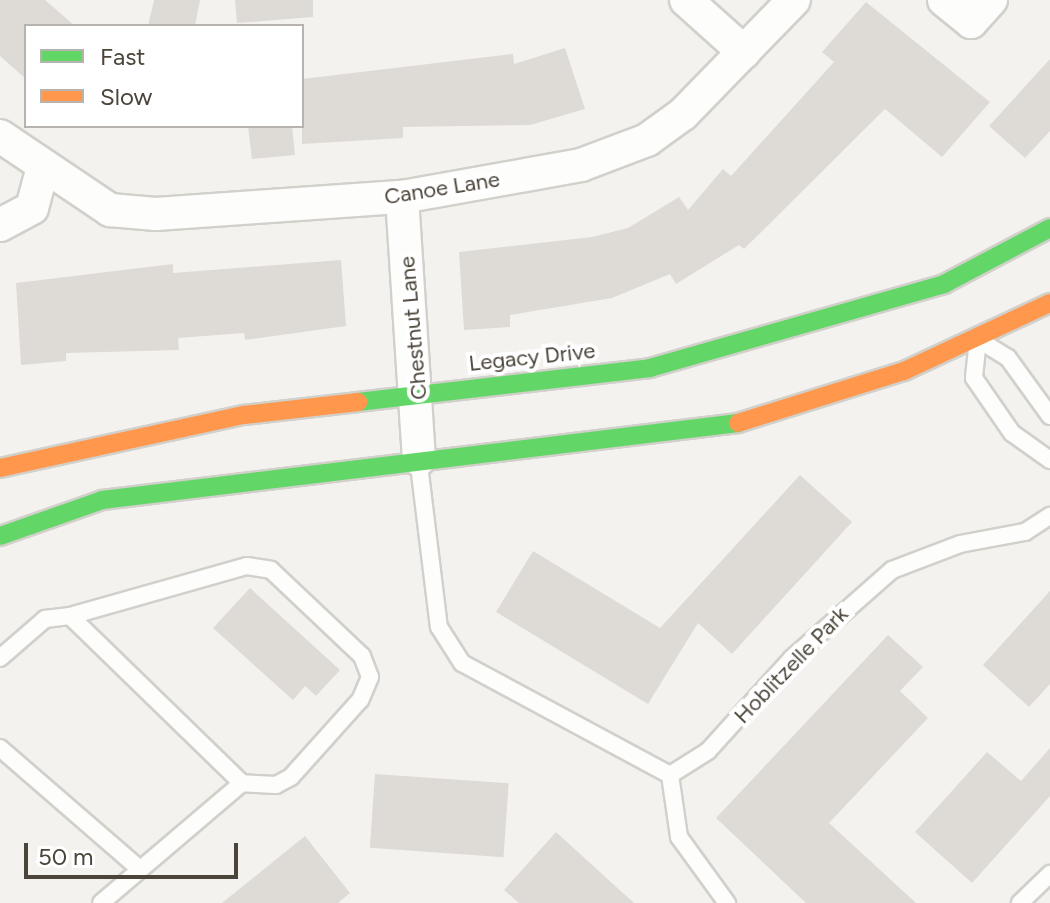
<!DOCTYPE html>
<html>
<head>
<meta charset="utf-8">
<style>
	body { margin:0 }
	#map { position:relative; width:1050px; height:903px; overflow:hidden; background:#f4f2ee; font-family:Figtree,sans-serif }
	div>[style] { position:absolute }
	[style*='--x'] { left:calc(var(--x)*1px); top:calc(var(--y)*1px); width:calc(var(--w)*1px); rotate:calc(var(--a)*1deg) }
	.building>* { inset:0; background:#dedbd6; transform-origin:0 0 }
	.roads { filter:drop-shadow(2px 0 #d2d0cb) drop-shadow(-2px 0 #d2d0cb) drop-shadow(0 2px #d2d0cb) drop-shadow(0 -2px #d2d0cb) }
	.lane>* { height:16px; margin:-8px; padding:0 8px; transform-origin:8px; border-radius:8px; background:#fdfdfc }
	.street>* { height:32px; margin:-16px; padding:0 16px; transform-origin:16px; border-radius:16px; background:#fdfdfc }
	.fast>* { height:18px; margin:-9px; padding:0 9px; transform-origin:9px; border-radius:9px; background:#63d668 }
	.slow>* { height:18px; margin:-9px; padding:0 9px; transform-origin:9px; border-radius:9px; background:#ff974d }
	span { translate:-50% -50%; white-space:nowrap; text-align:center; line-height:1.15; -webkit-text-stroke:8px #fff; paint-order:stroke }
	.street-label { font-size:22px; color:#4b4439 }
	.legend { position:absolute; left:24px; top:24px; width:280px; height:104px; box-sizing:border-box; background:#fff; border:2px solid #b7b4b0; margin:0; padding:10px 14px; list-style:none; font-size:24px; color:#4b4439 }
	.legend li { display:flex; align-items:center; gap:16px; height:40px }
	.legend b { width:40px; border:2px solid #b7b4b0 }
	.scale { position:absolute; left:24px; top:843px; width:214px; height:36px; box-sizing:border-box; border:4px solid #4b4439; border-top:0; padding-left:10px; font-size:24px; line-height:28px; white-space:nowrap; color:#4b4439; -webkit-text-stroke:6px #fff; paint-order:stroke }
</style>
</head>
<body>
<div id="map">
	<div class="building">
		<div style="clip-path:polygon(0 0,45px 0,75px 26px,26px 26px,26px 79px,0 56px)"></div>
		<div style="clip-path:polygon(154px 0,200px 0,195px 26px,148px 26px)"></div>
		<div style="clip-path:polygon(235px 0,313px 0,313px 17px,237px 23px)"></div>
		<div style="clip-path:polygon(866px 2px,990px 102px,942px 157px,885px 109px,744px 249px,739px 245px,676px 284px,670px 274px,612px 298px,510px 315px,510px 327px,464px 330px,459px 252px,592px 237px,628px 228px,679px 197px,688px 210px,723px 169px,731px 176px,834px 62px,822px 52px)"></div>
		<div style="clip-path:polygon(565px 48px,585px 109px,530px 125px,403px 127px,403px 138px,302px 144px,302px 79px,513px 54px,514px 64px)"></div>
		<div style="clip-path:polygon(1050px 59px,1050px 131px,1025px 158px,989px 126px)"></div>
		<div style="clip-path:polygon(248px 126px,292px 126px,295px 155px,252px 159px)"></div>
		<div style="clip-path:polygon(341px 260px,346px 326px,245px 340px,244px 333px,178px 338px,179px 350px,66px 353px,66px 361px,21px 365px,16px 283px,173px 264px,173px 273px)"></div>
		<div style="clip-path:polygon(800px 475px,852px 522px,732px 654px,698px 623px,648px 704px,496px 612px,533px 551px,660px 628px)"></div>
		<div style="clip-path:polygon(250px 588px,340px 670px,316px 696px,305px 686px,293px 700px,213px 628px)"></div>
		<div style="clip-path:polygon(1050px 591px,1050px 684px,1029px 707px,983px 665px)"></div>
		<div style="clip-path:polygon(888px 635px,923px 667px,900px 691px,928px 718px,829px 823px,916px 903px,806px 903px,716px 818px)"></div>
		<div style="clip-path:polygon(1050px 748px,1050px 796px,972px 883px,915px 832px,987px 752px,1021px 781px)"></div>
		<div style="left:375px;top:774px;width:134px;height:74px;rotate:4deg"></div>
		<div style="clip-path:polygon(556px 832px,634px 903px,519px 903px,504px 890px)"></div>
		<div style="clip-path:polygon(305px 836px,350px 893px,338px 903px,222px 903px)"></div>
	</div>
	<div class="roads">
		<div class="lane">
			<div style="--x:1050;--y:416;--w:72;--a:-125.9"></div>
			<div style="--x:1008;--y:358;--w:36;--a:-148"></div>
			<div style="--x:978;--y:339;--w:39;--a:96"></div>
			<div style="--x:974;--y:378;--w:67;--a:55.4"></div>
			<div style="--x:1012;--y:433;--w:47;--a:35.4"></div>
			<div style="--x:419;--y:465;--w:163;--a:83"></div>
			<div style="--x:439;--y:627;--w:43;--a:57.4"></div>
			<div style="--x:462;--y:663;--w:236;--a:28.3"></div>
			<div style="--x:670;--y:775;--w:45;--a:-32.3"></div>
			<div style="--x:708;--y:751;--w:124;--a:-47.9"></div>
			<div style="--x:791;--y:659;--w:135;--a:-41.4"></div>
			<div style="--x:892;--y:570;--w:73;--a:-20.9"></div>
			<div style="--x:960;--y:544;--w:66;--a:-10.5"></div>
			<div style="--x:1025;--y:532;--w:30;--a:-33"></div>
			<div style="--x:70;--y:616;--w:184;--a:-15.8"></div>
			<div style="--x:247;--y:566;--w:24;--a:9"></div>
			<div style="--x:271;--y:570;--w:125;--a:43.4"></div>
			<div style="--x:362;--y:656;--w:22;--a:69"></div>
			<div style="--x:370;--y:677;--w:25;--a:113"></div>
			<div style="--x:360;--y:700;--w:103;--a:131.9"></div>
			<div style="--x:291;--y:777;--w:17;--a:152"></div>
			<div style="--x:276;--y:785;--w:34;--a:-177"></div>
			<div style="--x:0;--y:658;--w:60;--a:-40.9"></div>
			<div style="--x:45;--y:619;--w:25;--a:-7"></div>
			<div style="--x:70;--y:616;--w:240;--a:44.2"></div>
			<div style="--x:242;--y:783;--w:185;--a:139.6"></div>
			<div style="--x:0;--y:748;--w:180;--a:40.9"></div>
			<div style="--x:670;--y:775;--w:63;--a:81.7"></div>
			<div style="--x:679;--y:837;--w:82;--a:54"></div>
			<div style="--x:1020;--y:903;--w:42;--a:-44"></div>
		</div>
		<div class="street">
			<div style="--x:686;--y:0;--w:78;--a:41.9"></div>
			<div style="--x:944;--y:0;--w:35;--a:39"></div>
			<div style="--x:971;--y:22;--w:30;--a:-48"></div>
			<div style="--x:0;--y:136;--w:133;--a:33.9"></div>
			<div style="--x:110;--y:210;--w:46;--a:5"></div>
			<div style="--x:156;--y:214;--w:247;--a:-4"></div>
			<div style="--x:402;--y:197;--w:182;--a:-10.1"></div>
			<div style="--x:581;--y:165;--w:71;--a:-20.7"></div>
			<div style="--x:647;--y:140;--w:44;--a:-35.8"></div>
			<div style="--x:683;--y:114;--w:159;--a:-45.8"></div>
			<div style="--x:402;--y:197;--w:263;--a:86.3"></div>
			<div style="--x:0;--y:225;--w:36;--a:-28"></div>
			<div style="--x:32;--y:208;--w:42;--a:-75"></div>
		</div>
		<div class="fast">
			<div style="--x:358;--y:402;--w:294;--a:-6.6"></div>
			<div style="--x:650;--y:368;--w:306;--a:-15.9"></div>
			<div style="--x:944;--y:284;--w:120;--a:-27.8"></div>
			<div style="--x:0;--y:536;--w:108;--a:-19.4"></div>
			<div style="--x:102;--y:500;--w:641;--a:-6.9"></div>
		</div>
		<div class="slow">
			<div style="--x:738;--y:423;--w:174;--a:-17.4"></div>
			<div style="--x:904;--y:371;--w:161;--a:-25"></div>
			<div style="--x:0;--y:468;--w:250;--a:-12.3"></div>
			<div style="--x:244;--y:415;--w:115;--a:-6.5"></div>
		</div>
	</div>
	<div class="street-label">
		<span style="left:442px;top:188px;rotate:-9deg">Canoe Lane</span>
		<span style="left:413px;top:328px;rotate:-95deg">Chestnut Lane</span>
		<span style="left:532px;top:357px;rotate:-6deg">Legacy Drive</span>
		<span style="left:791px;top:665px;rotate:-46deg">Hoblitzelle Park</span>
	</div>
	<ul class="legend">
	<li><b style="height:10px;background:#63d668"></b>Fast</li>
	<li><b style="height:10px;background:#ff974d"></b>Slow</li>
	</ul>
	<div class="scale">50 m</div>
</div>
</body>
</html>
